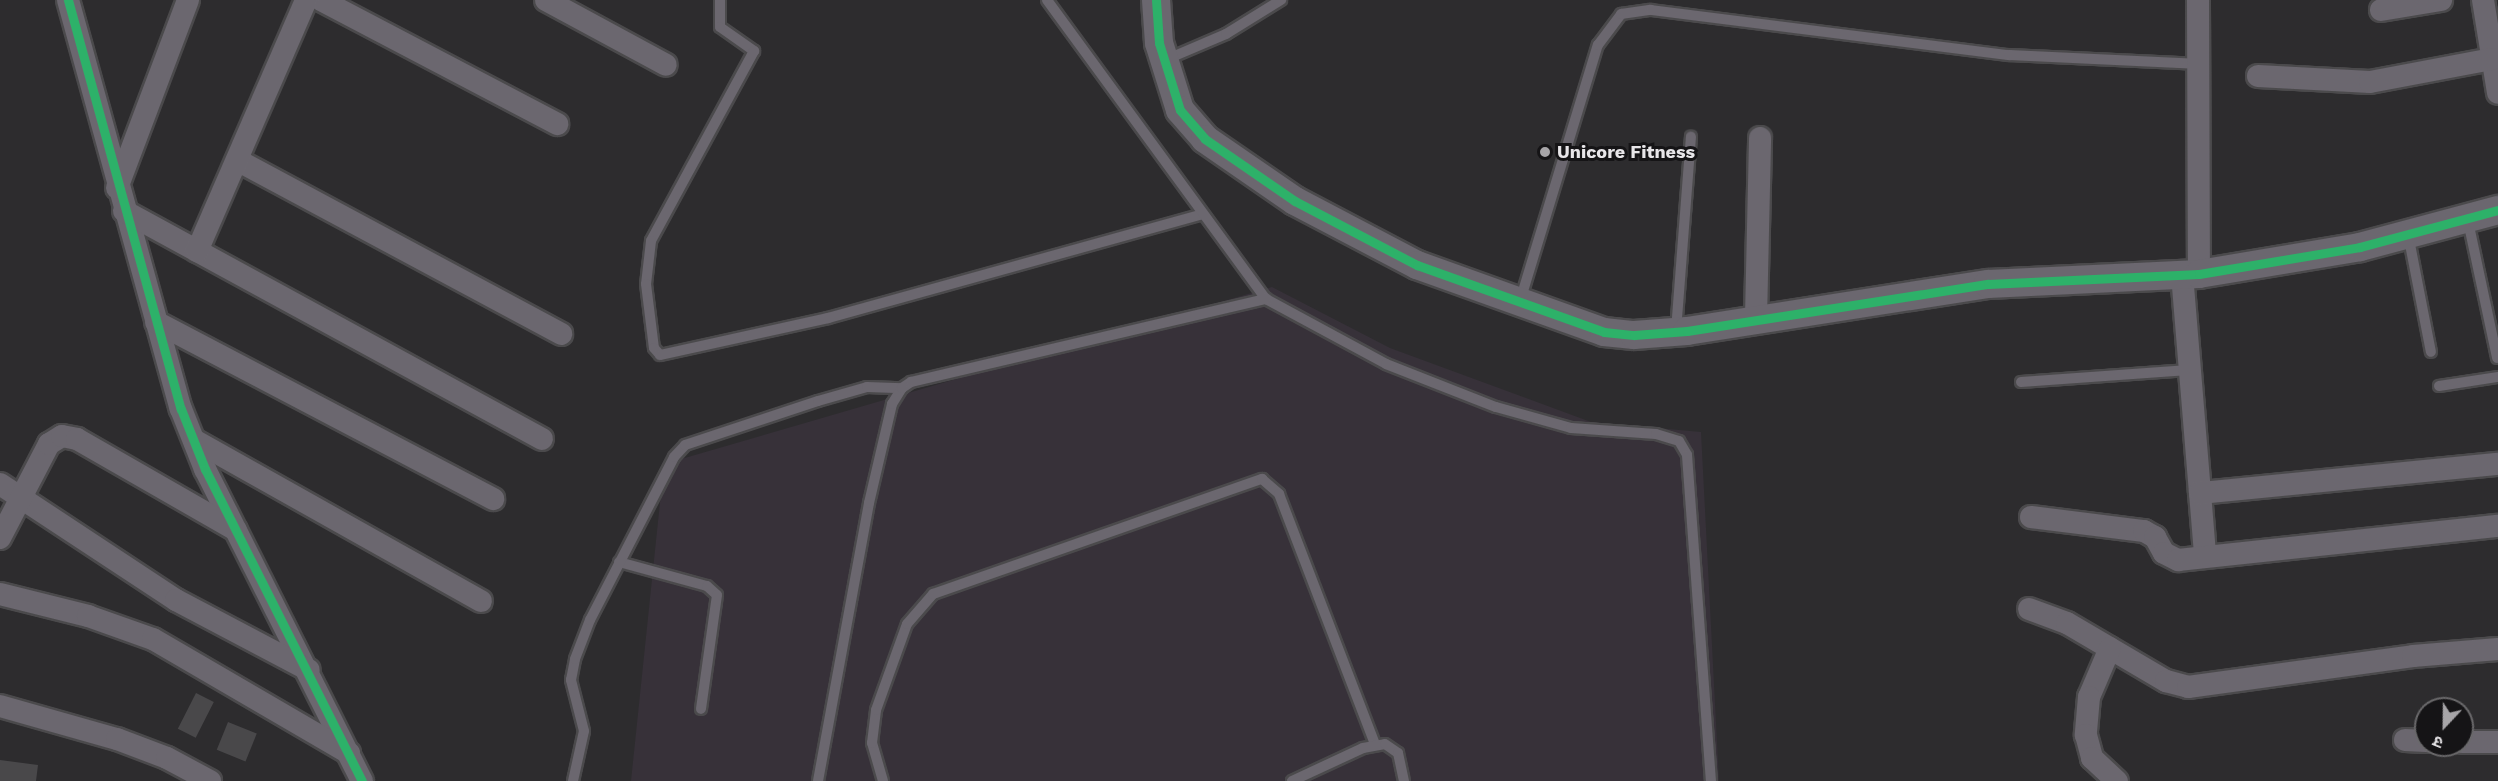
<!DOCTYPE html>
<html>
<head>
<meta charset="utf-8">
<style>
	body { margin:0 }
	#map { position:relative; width:2498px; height:781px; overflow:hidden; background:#2d2c2e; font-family:"Work Sans","Noto Sans Devanagari",sans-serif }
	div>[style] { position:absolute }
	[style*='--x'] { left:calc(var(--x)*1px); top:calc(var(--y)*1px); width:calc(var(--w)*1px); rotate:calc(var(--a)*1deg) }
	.built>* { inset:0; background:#373139 }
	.building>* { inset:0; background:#49484a; transform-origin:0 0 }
	.roads { filter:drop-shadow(2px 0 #4b4a4c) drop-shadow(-2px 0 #4b4a4c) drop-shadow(0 2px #4b4a4c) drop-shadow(0 -2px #4b4a4c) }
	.service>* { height:10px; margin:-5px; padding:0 5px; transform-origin:5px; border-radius:5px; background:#6b676f }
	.minor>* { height:22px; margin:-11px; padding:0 11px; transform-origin:11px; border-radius:11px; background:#6b676f }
	.tertiary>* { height:28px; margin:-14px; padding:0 14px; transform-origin:14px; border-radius:14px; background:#6b676f }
	.cycleway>* { height:9px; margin:-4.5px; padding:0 4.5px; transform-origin:4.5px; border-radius:4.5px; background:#2db169 }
	.dots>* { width:16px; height:16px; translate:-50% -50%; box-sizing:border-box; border:3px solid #151416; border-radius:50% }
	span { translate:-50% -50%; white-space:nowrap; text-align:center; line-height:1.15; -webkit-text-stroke:6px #151416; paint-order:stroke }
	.poi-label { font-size:18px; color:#e8e6e9; font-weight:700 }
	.left { translate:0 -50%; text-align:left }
	.north { position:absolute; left:2414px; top:697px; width:60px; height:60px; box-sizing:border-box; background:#151416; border:2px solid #69686a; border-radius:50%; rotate:202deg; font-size:16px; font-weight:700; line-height:24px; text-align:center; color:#e8e6e9 }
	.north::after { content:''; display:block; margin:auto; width:21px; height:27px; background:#a7a5a8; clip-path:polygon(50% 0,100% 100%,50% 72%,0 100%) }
</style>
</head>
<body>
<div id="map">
	<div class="built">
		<div style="clip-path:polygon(1272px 287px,1390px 348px,1591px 422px,1701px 432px,1719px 781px,631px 781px,664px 464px)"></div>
	</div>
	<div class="building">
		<div style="left:196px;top:693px;width:20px;height:40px;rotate:27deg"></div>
		<div style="left:228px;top:722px;width:31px;height:30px;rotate:22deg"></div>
		<div style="clip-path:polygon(0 760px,38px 765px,36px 781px,0 781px)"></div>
	</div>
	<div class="roads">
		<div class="service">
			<div style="--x:720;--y:0;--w:27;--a:90"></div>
			<div style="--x:720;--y:27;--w:42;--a:35.2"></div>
			<div style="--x:754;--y:51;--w:216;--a:118.5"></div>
			<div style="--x:651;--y:241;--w:43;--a:96.6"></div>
			<div style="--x:646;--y:284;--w:64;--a:82.9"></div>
			<div style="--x:654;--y:348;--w:9;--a:49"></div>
			<div style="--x:660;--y:355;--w:172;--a:-12.4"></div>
			<div style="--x:828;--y:318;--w:389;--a:-15.5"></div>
			<div style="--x:1047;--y:0;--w:371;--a:53.8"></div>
			<div style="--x:1266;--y:299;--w:136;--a:28.4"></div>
			<div style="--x:1386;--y:364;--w:118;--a:21.4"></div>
			<div style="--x:1496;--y:407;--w:78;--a:15.6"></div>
			<div style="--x:1571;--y:428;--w:85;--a:4"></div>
			<div style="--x:1656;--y:434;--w:24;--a:17"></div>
			<div style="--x:1679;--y:441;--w:16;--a:60"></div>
			<div style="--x:1687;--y:455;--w:327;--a:85.8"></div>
			<div style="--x:1165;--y:60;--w:66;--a:-23.1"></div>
			<div style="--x:1226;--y:34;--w:65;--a:-31.7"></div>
			<div style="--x:2468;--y:221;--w:140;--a:78"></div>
			<div style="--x:2408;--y:234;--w:120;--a:79"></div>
			<div style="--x:1520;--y:301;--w:268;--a:-73.1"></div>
			<div style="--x:1598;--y:45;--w:39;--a:-53"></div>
			<div style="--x:1621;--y:14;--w:30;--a:-8"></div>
			<div style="--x:1651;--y:10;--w:361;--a:7.2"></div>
			<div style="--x:2009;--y:55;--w:192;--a:2.7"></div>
			<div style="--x:1676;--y:331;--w:195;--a:-85.6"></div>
			<div style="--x:2021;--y:382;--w:168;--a:-4.1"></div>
			<div style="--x:2439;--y:386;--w:60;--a:-8.7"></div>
			<div style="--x:619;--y:562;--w:91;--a:15.3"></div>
			<div style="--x:707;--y:586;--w:13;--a:42"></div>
			<div style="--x:717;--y:595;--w:115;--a:98"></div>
			<div style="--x:573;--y:781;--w:51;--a:-77.6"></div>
			<div style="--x:584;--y:731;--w:53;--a:-104.3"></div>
			<div style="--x:571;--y:680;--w:21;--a:-79"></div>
			<div style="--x:575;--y:659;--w:42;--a:-69"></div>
			<div style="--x:590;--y:620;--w:183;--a:-62.7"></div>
			<div style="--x:674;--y:457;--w:16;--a:-47"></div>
			<div style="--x:685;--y:445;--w:140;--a:-18.3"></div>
			<div style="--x:818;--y:401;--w:51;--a:-15.9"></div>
			<div style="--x:867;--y:387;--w:35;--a:2"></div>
			<div style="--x:818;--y:781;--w:283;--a:-79.6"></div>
			<div style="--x:869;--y:503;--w:102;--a:-76.9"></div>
			<div style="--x:892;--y:404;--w:19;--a:-58"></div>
			<div style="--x:902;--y:388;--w:11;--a:-34"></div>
			<div style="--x:911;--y:382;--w:365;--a:-13.2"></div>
			<div style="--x:883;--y:781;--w:40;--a:-106"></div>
			<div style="--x:872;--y:743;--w:33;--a:-83"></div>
			<div style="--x:876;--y:710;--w:91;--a:-70.2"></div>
			<div style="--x:907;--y:624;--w:40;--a:-49"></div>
			<div style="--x:933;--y:594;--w:349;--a:-19.3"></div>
			<div style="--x:1262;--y:479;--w:23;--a:41"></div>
			<div style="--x:1279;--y:494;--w:268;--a:69"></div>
			<div style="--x:1292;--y:781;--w:78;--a:-24.9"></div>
			<div style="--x:1363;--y:748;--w:22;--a:-10"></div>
			<div style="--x:1385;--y:744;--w:16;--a:35"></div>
			<div style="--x:1398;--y:753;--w:29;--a:78"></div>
		</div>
		<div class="minor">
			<div style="--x:68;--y:0;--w:424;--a:74.6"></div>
			<div style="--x:181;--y:409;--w:65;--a:68.2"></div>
			<div style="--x:205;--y:469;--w:349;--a:63.3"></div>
			<div style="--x:321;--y:0;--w:267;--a:27.7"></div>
			<div style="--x:546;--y:0;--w:136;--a:28.4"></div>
			<div style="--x:2198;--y:0;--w:274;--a:89.8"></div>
			<div style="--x:2483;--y:0;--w:94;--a:80.8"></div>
			<div style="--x:2381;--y:10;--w:61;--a:-9.5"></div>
			<div style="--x:2258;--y:76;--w:112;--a:3.1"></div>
			<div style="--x:2370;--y:82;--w:124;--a:-10.7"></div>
			<div style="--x:237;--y:160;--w:368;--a:28.2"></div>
			<div style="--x:117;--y:188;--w:201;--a:-69.3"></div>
			<div style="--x:124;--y:211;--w:476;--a:28.6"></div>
			<div style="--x:197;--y:251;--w:274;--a:-66.5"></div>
			<div style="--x:2182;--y:274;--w:283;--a:85.3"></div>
			<div style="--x:1756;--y:318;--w:180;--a:-88.7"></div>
			<div style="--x:156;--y:322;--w:381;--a:27.7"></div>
			<div style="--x:194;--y:440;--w:329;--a:29.3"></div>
			<div style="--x:0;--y:484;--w:211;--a:33.4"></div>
			<div style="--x:176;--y:600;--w:150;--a:27.8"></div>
			<div style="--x:2200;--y:493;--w:299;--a:-5.6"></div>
			<div style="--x:2031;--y:517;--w:114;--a:7.1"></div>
			<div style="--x:2144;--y:531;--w:13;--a:29"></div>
			<div style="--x:2155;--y:537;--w:18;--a:61"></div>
			<div style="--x:2164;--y:553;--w:16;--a:27"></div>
			<div style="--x:2178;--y:560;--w:322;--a:-6.1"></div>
			<div style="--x:0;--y:538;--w:106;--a:-62.5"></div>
			<div style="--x:49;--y:444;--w:15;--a:-32"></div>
			<div style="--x:62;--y:436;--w:15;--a:11"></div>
			<div style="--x:77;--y:439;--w:183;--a:29.8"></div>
			<div style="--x:0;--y:594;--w:91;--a:14"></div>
			<div style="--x:88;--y:616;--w:69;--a:19.5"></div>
			<div style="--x:153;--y:639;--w:227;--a:30.2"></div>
			<div style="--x:2029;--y:609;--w:40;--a:20.2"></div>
			<div style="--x:2067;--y:623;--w:115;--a:30.4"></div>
			<div style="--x:2166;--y:681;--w:23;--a:15"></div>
			<div style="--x:2188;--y:687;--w:227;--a:-7.8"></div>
			<div style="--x:2413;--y:656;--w:85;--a:-4.7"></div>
			<div style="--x:2110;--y:648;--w:53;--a:113.2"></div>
			<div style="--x:2089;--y:697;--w:38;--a:95"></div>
			<div style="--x:2086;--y:735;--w:24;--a:75"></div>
			<div style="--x:2092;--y:758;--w:34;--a:43"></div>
			<div style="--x:0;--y:706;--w:122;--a:15.8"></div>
			<div style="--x:117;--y:739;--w:53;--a:20.8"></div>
			<div style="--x:167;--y:758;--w:49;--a:28.1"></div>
			<div style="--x:2405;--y:740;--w:21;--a:3"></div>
			<div style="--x:2462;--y:742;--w:36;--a:0"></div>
		</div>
		<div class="tertiary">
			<div style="--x:1156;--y:0;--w:43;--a:86"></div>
			<div style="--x:1159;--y:43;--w:70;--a:72.6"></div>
			<div style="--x:1180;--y:110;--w:38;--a:49"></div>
			<div style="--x:1205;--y:139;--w:109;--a:34.6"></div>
			<div style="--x:1295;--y:201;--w:138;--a:27.7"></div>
			<div style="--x:1417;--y:265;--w:199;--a:19.7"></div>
			<div style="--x:1604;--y:332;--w:30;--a:6"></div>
			<div style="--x:1634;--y:335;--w:53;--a:-4.3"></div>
			<div style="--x:1687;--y:331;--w:305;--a:-8.9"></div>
			<div style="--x:1988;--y:284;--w:211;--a:-2.7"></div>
			<div style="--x:2199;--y:274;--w:163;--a:-9.5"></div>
			<div style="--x:2360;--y:247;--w:143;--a:-15"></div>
		</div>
	</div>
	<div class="cycleway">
		<div style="--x:68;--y:0;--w:424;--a:74.6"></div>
		<div style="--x:181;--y:409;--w:65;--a:68.2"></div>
		<div style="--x:205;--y:469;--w:349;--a:63.3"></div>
		<div style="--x:1156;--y:0;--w:43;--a:86"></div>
		<div style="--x:1159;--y:43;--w:70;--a:72.6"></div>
		<div style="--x:1180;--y:110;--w:38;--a:49"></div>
		<div style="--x:1205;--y:139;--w:109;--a:34.6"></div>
		<div style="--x:1295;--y:201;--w:138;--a:27.7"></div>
		<div style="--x:1417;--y:265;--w:199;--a:19.7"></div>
		<div style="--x:1604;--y:332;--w:30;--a:6"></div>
		<div style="--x:1634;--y:335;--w:53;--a:-4.3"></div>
		<div style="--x:1687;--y:331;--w:305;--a:-8.9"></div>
		<div style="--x:1988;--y:284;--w:211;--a:-2.7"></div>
		<div style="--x:2199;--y:274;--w:163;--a:-9.5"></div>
		<div style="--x:2360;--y:247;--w:143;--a:-15"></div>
	</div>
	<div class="dots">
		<div style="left:1545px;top:152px;background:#a7a5a8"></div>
	</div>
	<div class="poi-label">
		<span class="left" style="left:1557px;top:152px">Unicore Fitness</span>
	</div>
	<div class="north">उ</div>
</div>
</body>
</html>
